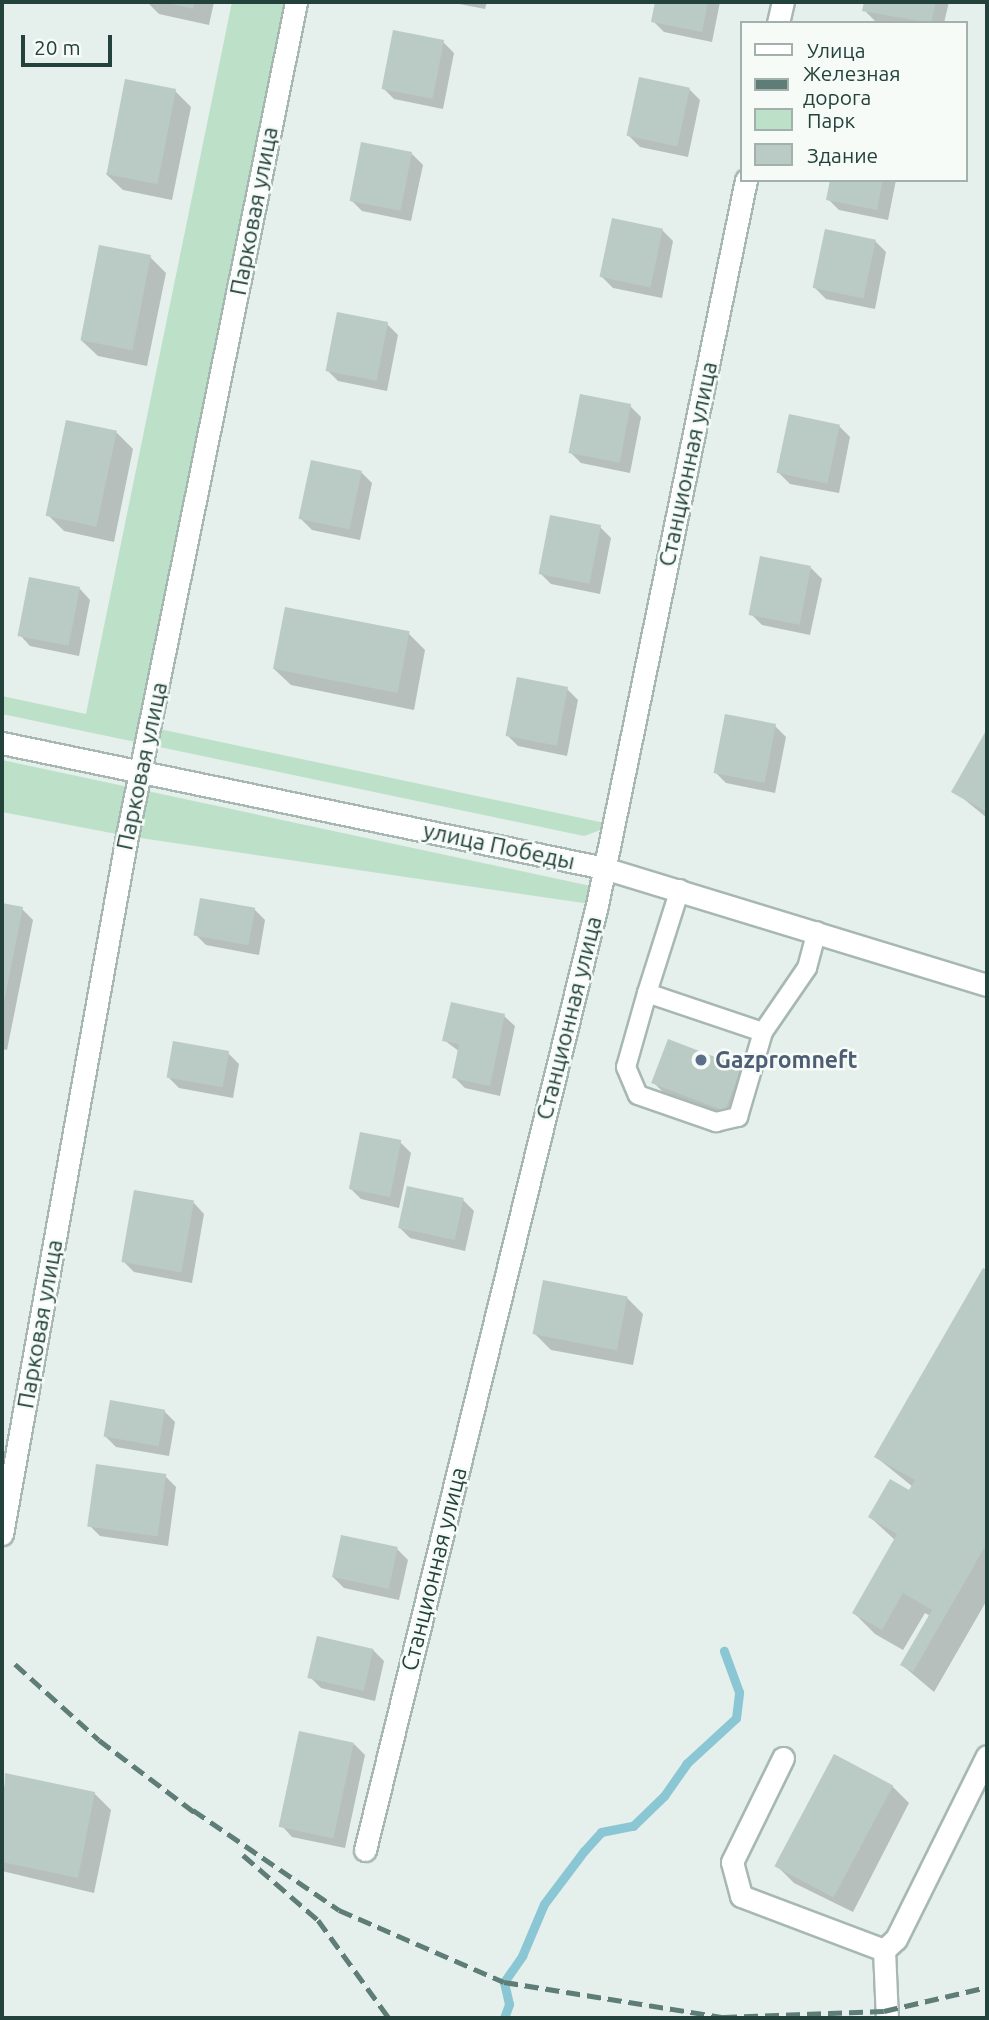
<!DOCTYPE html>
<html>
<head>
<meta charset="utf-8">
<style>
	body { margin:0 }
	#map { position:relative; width:989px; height:2020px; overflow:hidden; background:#e5efeb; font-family:Ubuntu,sans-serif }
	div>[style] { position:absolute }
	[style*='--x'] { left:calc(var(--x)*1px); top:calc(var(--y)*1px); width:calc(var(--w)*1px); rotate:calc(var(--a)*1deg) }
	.green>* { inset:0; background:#bde0c8 }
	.shadow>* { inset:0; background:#0003 }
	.stream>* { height:9px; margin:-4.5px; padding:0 4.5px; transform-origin:4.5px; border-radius:4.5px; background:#8bc6d5 }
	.building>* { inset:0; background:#bacac4; transform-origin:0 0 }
	.roads { filter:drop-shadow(2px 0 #a7b8b3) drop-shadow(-2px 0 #a7b8b3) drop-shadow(0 2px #a7b8b3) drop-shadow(0 -2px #a7b8b3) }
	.service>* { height:18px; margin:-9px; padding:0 9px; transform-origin:9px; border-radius:9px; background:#fff }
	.minor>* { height:21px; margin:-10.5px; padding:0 10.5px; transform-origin:10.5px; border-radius:10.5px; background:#fff }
	.secondary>* { height:21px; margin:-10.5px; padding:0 10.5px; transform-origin:10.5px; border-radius:10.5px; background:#fff }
	.rail>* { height:5px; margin-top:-2.5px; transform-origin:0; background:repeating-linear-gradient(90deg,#5e7d76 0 14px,transparent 0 21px) }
	.dots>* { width:19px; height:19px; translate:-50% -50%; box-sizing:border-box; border:4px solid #f6fbf8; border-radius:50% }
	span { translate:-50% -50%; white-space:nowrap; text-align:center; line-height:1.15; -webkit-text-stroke:5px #f6fbf8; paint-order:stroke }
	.street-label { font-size:23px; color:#23423b }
	.service-label { font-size:23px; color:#4e5e75; font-weight:700 }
	.left { translate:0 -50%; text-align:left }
	.frame { position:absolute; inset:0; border:4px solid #23423b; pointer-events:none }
	.legend { position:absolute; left:740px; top:21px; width:228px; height:161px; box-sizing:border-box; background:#f6fbf8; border:2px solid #a2b1ac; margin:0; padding:9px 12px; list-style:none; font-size:21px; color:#23423b }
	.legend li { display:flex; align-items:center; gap:14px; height:35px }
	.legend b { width:35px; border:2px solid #a2b1ac }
	.scale { position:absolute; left:21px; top:35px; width:91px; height:32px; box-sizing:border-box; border:4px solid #23423b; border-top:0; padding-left:9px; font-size:21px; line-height:24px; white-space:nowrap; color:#23423b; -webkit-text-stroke:5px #f6fbf8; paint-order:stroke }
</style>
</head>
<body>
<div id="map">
	<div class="green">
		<div style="clip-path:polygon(232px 2px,296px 2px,150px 727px,614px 825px,584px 836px,2px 714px,2px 696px,86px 714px)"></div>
		<div style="clip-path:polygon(2px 760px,600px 888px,597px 905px,127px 836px,2px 812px)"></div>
	</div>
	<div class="shadow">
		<div style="clip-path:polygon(147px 2px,214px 2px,209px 25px,159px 14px)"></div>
		<div style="clip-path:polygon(449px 2px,487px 2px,485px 9px)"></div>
		<div style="clip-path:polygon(657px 2px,720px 2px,712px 42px,664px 32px,653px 21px)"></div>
		<div style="clip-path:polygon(866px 2px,949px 2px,944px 23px,875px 21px,864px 10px)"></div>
		<div style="clip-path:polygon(443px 42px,454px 53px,443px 109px,394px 99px,383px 88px)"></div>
		<div style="clip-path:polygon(689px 89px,700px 100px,688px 157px,640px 147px,629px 136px)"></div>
		<div style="clip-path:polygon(175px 91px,191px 107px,172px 200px,123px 190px,106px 174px)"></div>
		<div style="clip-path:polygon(412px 154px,423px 165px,411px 221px,362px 211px,351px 200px)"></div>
		<div style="clip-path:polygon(832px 180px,896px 180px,888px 220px,839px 210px,828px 199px)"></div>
		<div style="clip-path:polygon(662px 230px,673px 241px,662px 298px,613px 288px,602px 277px)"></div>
		<div style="clip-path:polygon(875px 241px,886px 252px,875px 309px,826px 299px,815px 288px)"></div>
		<div style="clip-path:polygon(150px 257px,166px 273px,147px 366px,98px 356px,81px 340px)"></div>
		<div style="clip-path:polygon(387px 324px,398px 335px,387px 391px,338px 381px,327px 370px)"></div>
		<div style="clip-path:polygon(630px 406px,641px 417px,630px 473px,581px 463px,570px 452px)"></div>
		<div style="clip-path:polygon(839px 426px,850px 437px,839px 493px,790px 484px,779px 473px)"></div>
		<div style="clip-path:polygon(116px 432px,133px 449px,114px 542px,64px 531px,48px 515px)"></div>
		<div style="clip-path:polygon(361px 472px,372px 483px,360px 540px,312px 530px,301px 519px)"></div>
		<div style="clip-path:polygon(600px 527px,611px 538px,600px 594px,551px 584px,540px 573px)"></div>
		<div style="clip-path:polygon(811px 568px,822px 579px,810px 635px,762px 625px,751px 614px)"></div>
		<div style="clip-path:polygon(80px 589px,90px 600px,79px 656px,30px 646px,20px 635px)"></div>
		<div style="clip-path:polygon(409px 634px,425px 650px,414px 710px,291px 685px,274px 669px)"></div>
		<div style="clip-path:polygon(567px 689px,578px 700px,567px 756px,518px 746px,507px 735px)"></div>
		<div style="clip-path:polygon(775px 726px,786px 737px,775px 793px,726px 783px,715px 772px)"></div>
		<div style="clip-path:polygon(987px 732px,987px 818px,954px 791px)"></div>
		<div style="clip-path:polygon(2px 905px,22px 909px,33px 920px,7px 1050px,2px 1049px)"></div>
		<div style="clip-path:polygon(254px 909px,265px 920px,259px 955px,206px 945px,195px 934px)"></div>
		<div style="clip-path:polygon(504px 1016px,515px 1026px,500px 1096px,465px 1088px,454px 1077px,460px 1052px,444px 1040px)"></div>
		<div style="clip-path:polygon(228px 1053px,239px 1064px,233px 1098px,179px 1088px,168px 1077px)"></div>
		<div style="clip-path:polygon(741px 1068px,751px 1079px,736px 1121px,665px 1094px,654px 1083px)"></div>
		<div style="clip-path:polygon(400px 1142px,411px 1153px,399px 1208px,361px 1199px,350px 1188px)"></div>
		<div style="clip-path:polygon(463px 1200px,474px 1211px,465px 1251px,410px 1238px,399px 1227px)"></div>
		<div style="clip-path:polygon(194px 1203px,204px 1214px,192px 1283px,134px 1272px,123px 1261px)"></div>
		<div style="clip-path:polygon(984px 1270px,987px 1600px,934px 1692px,902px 1665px,930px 1616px,925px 1613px,903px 1650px,875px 1634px,854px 1613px,896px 1541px,870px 1517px,913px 1487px,876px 1457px)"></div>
		<div style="clip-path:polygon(626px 1297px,643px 1314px,633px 1365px,551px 1350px,535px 1334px)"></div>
		<div style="clip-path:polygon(164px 1411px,175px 1422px,169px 1456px,116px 1447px,105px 1436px)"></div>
		<div style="clip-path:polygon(165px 1476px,176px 1487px,168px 1546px,100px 1536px,89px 1525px)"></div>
		<div style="clip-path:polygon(397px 1549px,408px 1560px,399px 1600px,344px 1588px,333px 1577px)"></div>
		<div style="clip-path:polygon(373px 1650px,384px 1661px,375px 1701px,321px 1688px,310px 1677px)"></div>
		<div style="clip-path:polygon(354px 1744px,365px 1755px,345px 1848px,292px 1837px,282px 1826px)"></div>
		<div style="clip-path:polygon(834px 1757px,892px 1786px,909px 1803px,853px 1912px,794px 1883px,778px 1867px)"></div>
		<div style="clip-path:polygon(7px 1775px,94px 1793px,111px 1810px,94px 1893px,2px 1871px,2px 1798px)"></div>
	</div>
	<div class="stream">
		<div style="--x:504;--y:2018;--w:15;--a:-70"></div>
		<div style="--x:509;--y:2004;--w:23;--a:-103"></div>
		<div style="--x:504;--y:1982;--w:32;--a:-55"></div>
		<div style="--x:522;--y:1956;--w:56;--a:-67.1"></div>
		<div style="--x:544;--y:1904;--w:66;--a:-53"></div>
		<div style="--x:584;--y:1851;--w:25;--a:-48"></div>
		<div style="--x:601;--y:1832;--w:33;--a:-11"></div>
		<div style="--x:633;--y:1826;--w:43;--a:-44.1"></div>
		<div style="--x:664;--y:1796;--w:39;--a:-55"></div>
		<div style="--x:686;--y:1764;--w:68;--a:-42.6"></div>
		<div style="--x:736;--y:1718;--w:26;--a:-83"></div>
		<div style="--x:739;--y:1692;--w:44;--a:-110.1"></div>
	</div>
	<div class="building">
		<div style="clip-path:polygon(163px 2px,195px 2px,193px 9px)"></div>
		<div style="clip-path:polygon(655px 2px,708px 2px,702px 32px,651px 22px)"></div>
		<div style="clip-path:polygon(864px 2px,936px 2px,931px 23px,862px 11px)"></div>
		<div style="left:393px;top:30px;width:52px;height:60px;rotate:11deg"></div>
		<div style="left:639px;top:77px;width:52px;height:60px;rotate:12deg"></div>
		<div style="left:125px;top:79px;width:52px;height:97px;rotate:11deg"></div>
		<div style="left:361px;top:142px;width:52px;height:60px;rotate:11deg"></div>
		<div style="clip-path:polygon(830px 180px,883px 180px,877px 210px,826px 200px)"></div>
		<div style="left:612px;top:218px;width:52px;height:60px;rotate:12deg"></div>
		<div style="left:825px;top:229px;width:52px;height:60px;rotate:12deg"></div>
		<div style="left:99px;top:245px;width:53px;height:97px;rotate:11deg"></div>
		<div style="left:337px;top:312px;width:52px;height:60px;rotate:11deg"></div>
		<div style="left:580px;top:394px;width:52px;height:60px;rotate:11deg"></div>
		<div style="left:789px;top:414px;width:52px;height:60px;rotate:12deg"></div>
		<div style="left:66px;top:420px;width:52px;height:98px;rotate:12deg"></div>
		<div style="left:311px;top:460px;width:52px;height:60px;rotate:12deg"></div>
		<div style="left:550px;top:515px;width:52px;height:60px;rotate:11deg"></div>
		<div style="left:760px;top:556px;width:52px;height:60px;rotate:11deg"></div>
		<div style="left:29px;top:577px;width:52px;height:60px;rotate:11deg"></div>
		<div style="left:285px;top:607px;width:127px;height:63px;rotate:11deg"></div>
		<div style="left:517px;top:677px;width:52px;height:60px;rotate:11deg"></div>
		<div style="left:725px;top:714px;width:52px;height:60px;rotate:11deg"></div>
		<div style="clip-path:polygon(987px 729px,987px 812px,951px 792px)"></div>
		<div style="left:200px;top:898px;width:56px;height:38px;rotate:10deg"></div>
		<div style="clip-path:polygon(2px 903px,23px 907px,3px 1007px,2px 1007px)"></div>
		<div style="clip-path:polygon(451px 1002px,505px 1014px,490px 1086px,452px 1078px,459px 1044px,442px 1041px)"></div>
		<div style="left:668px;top:1039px;width:79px;height:47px;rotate:21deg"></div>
		<div style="left:173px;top:1041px;width:57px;height:37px;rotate:10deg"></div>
		<div style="left:360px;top:1132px;width:42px;height:58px;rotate:11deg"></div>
		<div style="left:407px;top:1186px;width:58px;height:43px;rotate:12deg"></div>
		<div style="left:134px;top:1190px;width:61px;height:73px;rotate:10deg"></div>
		<div style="clip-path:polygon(983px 1268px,987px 1270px,987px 1543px,913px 1672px,900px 1665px,932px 1610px,903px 1593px,882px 1630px,852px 1613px,897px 1534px,868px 1517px,890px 1479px,909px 1490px,915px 1480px,874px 1457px)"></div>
		<div style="left:543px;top:1280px;width:86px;height:55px;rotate:11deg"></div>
		<div style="left:110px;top:1400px;width:56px;height:37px;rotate:10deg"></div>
		<div style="left:96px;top:1464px;width:71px;height:63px;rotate:8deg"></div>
		<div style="left:341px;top:1535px;width:58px;height:43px;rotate:12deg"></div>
		<div style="left:317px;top:1636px;width:58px;height:43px;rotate:13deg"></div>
		<div style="left:299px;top:1731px;width:56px;height:98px;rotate:12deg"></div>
		<div style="left:834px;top:1754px;width:67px;height:127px;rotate:28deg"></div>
		<div style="clip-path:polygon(5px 1773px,95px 1792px,78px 1878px,2px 1862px)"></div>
	</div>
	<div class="roads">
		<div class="service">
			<div style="--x:680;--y:889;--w:109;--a:107.6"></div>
			<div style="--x:647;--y:993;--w:122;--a:18.6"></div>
			<div style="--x:763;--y:1032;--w:78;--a:-55.5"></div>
			<div style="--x:807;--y:968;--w:38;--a:-75"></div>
			<div style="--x:647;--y:993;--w:77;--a:105.8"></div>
			<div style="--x:626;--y:1067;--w:30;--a:67"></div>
			<div style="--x:638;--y:1095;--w:83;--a:19.1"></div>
			<div style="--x:716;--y:1122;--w:23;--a:-13"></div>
			<div style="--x:738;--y:1117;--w:89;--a:-73.6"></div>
		</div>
		<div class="minor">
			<div style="--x:778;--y:23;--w:22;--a:-77"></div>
			<div style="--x:2;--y:1534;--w:709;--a:-79.85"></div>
			<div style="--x:127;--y:836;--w:851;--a:-78.54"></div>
			<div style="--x:783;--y:1758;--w:116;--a:116.1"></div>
			<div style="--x:732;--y:1862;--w:35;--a:75"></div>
			<div style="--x:741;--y:1896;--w:153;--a:20.7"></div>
			<div style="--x:884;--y:1950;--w:68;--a:87.5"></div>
			<div style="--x:365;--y:1850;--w:973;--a:-76.21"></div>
			<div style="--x:597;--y:905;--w:740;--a:-78.39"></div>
			<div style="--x:884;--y:1950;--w:16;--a:-43"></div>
			<div style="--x:896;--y:1939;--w:204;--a:-63.6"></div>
		</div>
		<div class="secondary">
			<div style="--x:2;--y:743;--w:615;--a:11.73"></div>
			<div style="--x:604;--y:868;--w:400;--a:17"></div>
		</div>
	</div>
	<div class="rail">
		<div style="--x:15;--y:1664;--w:113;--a:42.1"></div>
		<div style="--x:99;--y:1740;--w:124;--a:37.1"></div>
		<div style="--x:193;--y:1810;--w:177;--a:34.4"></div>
		<div style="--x:339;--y:1910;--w:180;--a:23.6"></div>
		<div style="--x:504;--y:1982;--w:222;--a:9.1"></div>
		<div style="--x:723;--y:2017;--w:161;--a:-2.1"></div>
		<div style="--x:884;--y:2011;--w:106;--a:-13.1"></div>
		<div style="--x:243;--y:1855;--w:99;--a:40.9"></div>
		<div style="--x:318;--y:1920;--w:121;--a:54.1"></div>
	</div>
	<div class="dots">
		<div style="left:701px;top:1060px;background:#5c6f8a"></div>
	</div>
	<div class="street-label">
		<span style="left:254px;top:211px;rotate:-79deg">Парковая улица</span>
		<span style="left:688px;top:464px;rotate:-78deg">Станционная улица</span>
		<span style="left:142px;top:766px;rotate:-78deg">Парковая улица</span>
		<span style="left:499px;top:846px;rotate:12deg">улица Победы</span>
		<span style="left:569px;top:1018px;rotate:-76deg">Станционная улица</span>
		<span style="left:40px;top:1324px;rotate:-80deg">Парковая улица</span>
		<span style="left:434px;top:1569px;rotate:-76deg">Станционная улица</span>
	</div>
	<div class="service-label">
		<span class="left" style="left:715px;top:1060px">Gazpromneft</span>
	</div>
	<div class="frame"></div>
	<ul class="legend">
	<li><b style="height:9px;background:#fff"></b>Улица</li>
	<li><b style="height:9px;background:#5e7d76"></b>Железная дорога</li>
	<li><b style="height:19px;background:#bde0c8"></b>Парк</li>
	<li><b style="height:19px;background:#bacac4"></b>Здание</li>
	</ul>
	<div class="scale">20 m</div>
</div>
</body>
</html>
